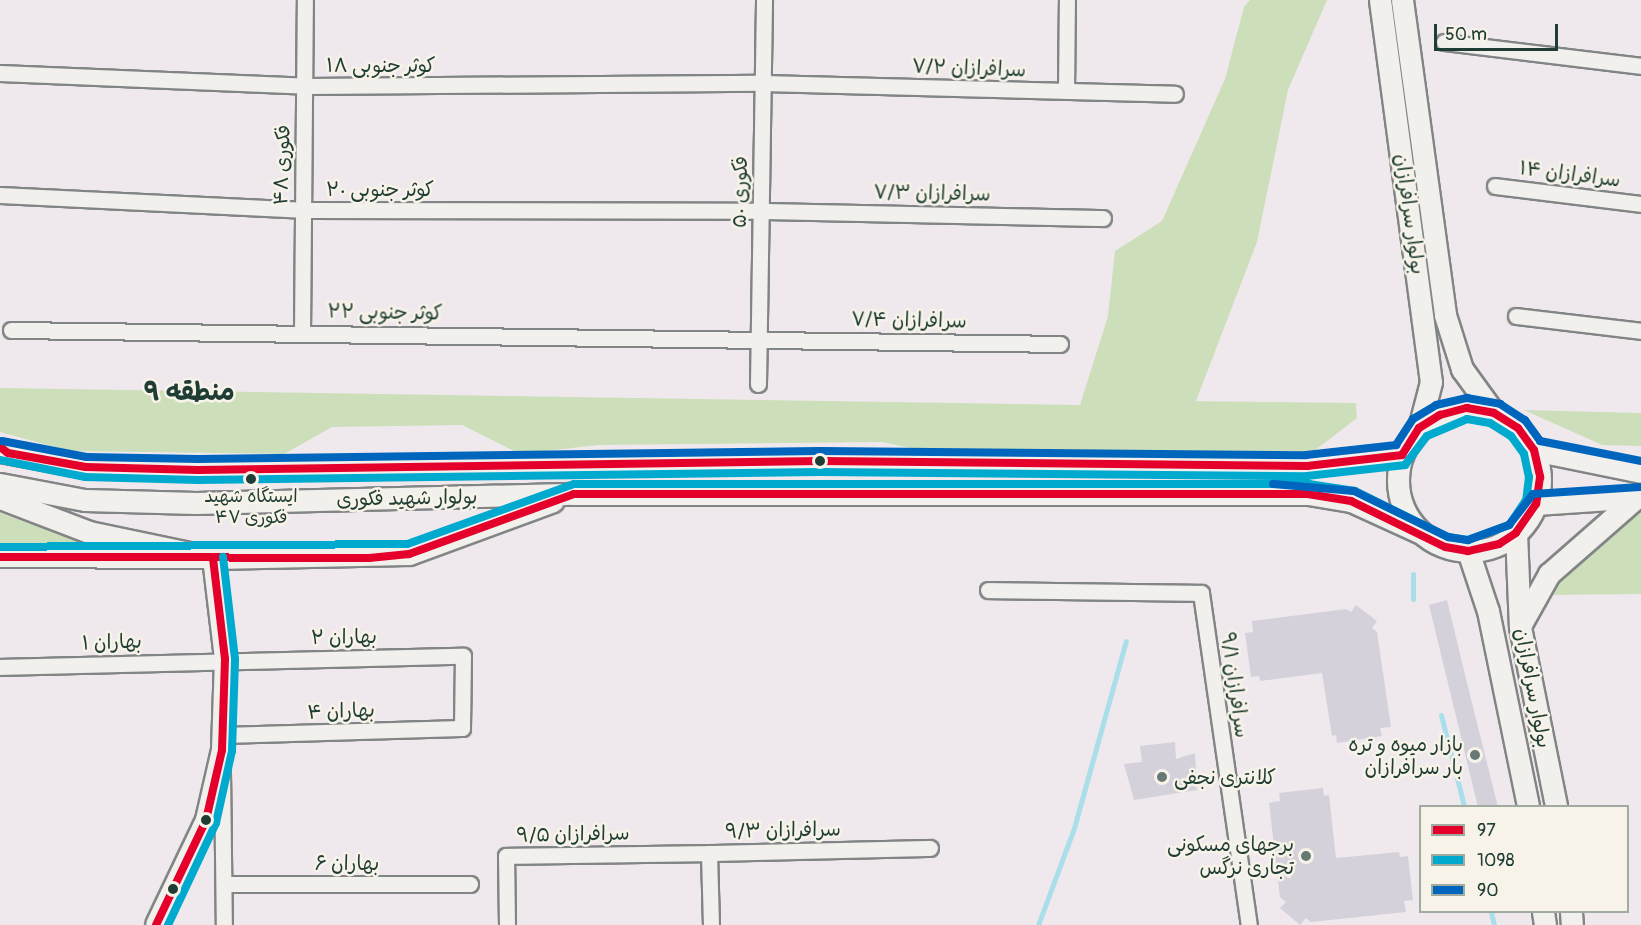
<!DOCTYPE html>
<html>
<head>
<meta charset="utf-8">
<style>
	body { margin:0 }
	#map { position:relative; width:1641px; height:925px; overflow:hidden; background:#efe9ed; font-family:Pangolin,"Playpen Sans Arabic",sans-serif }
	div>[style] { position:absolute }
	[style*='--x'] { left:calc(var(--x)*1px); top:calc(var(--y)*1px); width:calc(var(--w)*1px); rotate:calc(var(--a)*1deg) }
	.green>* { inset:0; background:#cddfba }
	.stream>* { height:5px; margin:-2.5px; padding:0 2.5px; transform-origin:2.5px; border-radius:2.5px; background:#a9deea }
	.building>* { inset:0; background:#d4d1da }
	.roads { filter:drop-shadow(2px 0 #828585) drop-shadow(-2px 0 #828585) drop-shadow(0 2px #828585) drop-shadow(0 -2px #828585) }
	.minor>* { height:15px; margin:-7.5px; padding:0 7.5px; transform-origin:7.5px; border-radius:7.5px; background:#f2f0ed }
	.tertiary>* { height:20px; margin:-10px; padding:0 10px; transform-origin:10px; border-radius:10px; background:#f2f0ed }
	.secondary>* { height:21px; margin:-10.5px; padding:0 10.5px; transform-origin:10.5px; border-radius:10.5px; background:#f2f0ed }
	.secondary>.ring { margin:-10.5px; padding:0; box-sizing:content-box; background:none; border:21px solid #f2f0ed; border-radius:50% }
	.bus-1>* { height:8px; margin:-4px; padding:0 4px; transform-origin:4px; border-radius:4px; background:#e4002b }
	.bus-2>* { height:8px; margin:-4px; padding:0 4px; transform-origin:4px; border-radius:4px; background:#00a9ce }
	.bus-3>* { height:8px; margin:-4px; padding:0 4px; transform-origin:4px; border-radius:4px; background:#0065bd }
	.dots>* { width:16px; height:16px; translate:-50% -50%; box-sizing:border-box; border:3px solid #f7f3e8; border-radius:50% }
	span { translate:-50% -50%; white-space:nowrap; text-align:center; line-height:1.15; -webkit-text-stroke:5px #f7f3e8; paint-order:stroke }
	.bus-label { font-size:18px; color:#1f3d34 }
	.street-label { font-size:20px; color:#1f3d34 }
	.poi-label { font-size:20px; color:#1f3d34 }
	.right { translate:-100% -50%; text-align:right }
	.left { translate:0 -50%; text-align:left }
	.district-label { font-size:26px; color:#1f3d34; font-weight:700 }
	.legend { position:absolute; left:1419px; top:805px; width:210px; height:108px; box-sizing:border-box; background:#f7f3e8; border:2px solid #a1aaa0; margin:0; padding:8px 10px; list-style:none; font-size:18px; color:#1f3d34 }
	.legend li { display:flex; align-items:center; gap:12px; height:30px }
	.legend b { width:30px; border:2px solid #a1aaa0 }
	.scale { position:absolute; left:1434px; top:24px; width:124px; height:27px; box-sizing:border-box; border:3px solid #1f3d34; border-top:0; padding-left:8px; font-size:18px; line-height:21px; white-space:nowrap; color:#1f3d34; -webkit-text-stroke:4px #f7f3e8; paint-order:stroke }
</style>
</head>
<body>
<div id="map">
	<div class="green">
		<div style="clip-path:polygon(1250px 0,1327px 0,1288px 90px,1257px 242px,1196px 401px,1184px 401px,1356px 403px,1357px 418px,1314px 451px,928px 452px,883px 442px,598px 445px,520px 454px,462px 425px,332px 427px,284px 454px,69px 451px,0 432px,0 388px,1080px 405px,1108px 316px,1115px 251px,1162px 221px,1225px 79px,1244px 7px)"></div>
		<div style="clip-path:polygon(1524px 410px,1641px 413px,1641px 446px,1602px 445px)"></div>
		<div style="clip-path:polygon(0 513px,119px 555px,0 553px)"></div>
		<div style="clip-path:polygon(1633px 513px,1641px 513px,1641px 594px,1549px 595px,1586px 552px)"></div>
	</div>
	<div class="stream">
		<div style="--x:1413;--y:574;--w:25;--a:90"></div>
		<div style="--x:1441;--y:715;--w:94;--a:75.8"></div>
		<div style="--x:1491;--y:912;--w:13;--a:77"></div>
		<div style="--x:1038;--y:925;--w:103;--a:-69.6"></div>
		<div style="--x:1074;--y:828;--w:194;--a:-74.5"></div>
	</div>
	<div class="building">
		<div style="clip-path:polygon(1447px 600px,1471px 699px,1498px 807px,1478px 807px,1429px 605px)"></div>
		<div style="clip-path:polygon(1356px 605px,1377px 621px,1372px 628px,1377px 632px,1391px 727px,1380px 728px,1382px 736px,1337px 743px,1336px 735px,1332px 736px,1322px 673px,1260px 681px,1259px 676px,1251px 677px,1245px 633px,1253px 632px,1252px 621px,1346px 609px,1351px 612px)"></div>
		<div style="clip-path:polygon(1175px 742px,1176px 759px,1195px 753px,1197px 790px,1134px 800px,1124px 764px,1142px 762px,1140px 746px)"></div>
		<div style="clip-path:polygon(1323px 788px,1324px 796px,1329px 795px,1336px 858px,1399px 852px,1400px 857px,1408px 856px,1413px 900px,1404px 901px,1406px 912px,1311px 922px,1306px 918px,1300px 925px,1280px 908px,1286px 902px,1280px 897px,1269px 803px,1280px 801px,1279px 793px)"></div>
	</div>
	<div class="roads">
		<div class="minor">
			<div style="--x:1444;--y:42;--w:198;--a:6.9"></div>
			<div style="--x:0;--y:73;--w:306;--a:2.4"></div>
			<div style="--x:306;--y:86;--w:457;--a:-0.4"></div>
			<div style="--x:763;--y:83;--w:412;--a:1.5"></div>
			<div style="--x:1066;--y:91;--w:91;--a:-89.4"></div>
			<div style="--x:1495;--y:186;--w:147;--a:7"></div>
			<div style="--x:0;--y:195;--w:302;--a:2.8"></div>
			<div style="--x:302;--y:210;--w:459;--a:0.1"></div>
			<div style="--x:761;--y:211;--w:342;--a:1.2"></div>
			<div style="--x:1516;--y:316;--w:126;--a:6.8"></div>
			<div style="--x:11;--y:330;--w:1049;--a:0.76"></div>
			<div style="--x:302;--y:332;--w:332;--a:-89.5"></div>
			<div style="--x:758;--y:384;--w:384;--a:-89.1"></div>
			<div style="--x:988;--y:590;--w:213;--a:0.8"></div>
			<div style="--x:1201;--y:593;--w:335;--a:81.8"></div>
			<div style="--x:0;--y:667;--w:463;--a:-1.4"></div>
			<div style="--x:463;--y:656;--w:72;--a:90.8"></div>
			<div style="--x:462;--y:728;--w:240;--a:178.3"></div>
			<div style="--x:222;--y:772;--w:153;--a:89.3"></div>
			<div style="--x:224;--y:884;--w:246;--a:0"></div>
			<div style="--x:507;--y:925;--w:69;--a:-90.8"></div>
			<div style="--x:506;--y:856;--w:203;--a:-0.8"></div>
			<div style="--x:711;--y:925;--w:72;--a:-91.6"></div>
			<div style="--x:709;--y:853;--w:221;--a:-1.3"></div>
		</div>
		<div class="tertiary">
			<div style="--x:0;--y:557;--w:213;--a:0.3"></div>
			<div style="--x:213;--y:558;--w:102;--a:83.2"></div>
			<div style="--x:225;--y:659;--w:91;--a:91.9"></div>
			<div style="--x:222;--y:750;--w:72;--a:102.9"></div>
			<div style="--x:206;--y:820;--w:116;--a:115.5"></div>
		</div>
		<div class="secondary">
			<div style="--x:1380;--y:0;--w:385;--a:82.4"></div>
			<div style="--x:1431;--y:382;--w:48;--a:104.6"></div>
			<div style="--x:1402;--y:0;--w:318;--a:82.2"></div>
			<div style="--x:1445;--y:315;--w:57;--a:72.5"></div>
			<div style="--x:1462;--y:369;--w:54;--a:54"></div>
			<div class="ring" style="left:1398px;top:409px;width:121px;height:121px"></div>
			<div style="--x:1534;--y:450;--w:109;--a:11.6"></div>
			<div style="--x:0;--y:451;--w:87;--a:10.5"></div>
			<div style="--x:86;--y:467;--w:112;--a:1.5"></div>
			<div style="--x:198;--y:470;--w:622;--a:-0.83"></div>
			<div style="--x:820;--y:461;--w:487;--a:0.6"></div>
			<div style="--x:1307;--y:466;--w:96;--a:-6.6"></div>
			<div style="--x:0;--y:484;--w:86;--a:10.7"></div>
			<div style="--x:85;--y:500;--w:111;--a:1.5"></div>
			<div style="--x:196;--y:503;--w:378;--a:-1.4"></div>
			<div style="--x:574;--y:494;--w:734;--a:0"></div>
			<div style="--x:1308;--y:494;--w:44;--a:9.2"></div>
			<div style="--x:1351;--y:501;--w:77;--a:24.6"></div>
			<div style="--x:0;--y:498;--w:95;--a:20.9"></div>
			<div style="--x:89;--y:532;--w:127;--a:11.8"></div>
			<div style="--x:213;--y:558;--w:196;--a:-1.2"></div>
			<div style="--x:409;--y:554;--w:153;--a:-20.2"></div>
			<div style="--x:1536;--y:504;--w:104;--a:-3.9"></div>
			<div style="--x:1516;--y:533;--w:94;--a:87.6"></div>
			<div style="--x:1520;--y:627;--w:183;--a:78.6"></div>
			<div style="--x:1468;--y:551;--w:63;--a:71.6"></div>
			<div style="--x:1488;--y:611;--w:199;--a:78.4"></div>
			<div style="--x:1520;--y:626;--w:60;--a:-60.9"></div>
			<div style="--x:1549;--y:574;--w:117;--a:-41.2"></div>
			<div style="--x:1543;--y:912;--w:13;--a:81"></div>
			<div style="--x:1571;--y:912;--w:13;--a:86"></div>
		</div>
	</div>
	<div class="bus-1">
		<div style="--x:0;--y:447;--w:10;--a:37"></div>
		<div style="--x:8;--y:453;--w:79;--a:10.2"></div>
		<div style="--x:86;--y:467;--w:112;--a:1.5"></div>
		<div style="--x:198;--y:470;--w:622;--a:-0.83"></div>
		<div style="--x:820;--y:461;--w:487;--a:0.6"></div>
		<div style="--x:1307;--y:466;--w:96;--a:-6.6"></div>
		<div style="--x:1402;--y:455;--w:32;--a:-58"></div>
		<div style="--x:1419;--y:428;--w:25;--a:-32"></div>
		<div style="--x:1440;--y:415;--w:28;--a:-15"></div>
		<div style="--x:1467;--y:408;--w:27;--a:10"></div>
		<div style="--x:1494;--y:413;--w:28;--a:32"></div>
		<div style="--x:1518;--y:428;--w:27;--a:54"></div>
		<div style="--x:1534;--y:450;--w:28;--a:77"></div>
		<div style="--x:1540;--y:477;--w:27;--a:98"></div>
		<div style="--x:1536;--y:504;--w:35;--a:125"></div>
		<div style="--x:1516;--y:533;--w:20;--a:147"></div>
		<div style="--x:1499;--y:544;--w:32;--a:167"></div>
		<div style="--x:1468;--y:551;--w:23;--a:-170"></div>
		<div style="--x:1445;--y:547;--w:105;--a:-153.9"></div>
		<div style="--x:1351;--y:501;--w:44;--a:-170.8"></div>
		<div style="--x:1308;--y:494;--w:734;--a:180"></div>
		<div style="--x:574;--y:494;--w:176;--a:160"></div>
		<div style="--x:409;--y:554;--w:40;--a:174.3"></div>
		<div style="--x:369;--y:558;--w:369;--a:-179.8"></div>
		<div style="--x:156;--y:925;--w:116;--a:-64.5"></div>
		<div style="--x:206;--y:820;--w:72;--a:-77.1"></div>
		<div style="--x:222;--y:750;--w:91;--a:-88.1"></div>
		<div style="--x:225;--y:659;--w:102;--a:-96.8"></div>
	</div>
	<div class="bus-2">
		<div style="--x:0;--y:460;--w:87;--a:11.3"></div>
		<div style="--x:85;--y:477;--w:113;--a:1.5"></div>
		<div style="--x:198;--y:480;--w:622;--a:-0.74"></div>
		<div style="--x:820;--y:472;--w:487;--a:0.5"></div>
		<div style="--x:1307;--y:476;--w:99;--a:-6.4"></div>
		<div style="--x:1405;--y:465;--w:36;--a:-53"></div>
		<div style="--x:1427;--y:436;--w:43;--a:-23"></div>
		<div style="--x:1467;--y:419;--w:23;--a:10"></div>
		<div style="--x:1490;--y:423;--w:25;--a:32"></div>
		<div style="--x:1511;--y:436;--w:22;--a:54"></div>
		<div style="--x:1524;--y:454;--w:24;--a:78"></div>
		<div style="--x:1529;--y:477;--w:23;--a:97"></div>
		<div style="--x:1526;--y:500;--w:30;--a:124"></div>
		<div style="--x:1509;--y:525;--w:44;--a:159.9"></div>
		<div style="--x:1468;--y:540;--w:20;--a:-171"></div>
		<div style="--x:1448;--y:537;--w:104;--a:-153.7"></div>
		<div style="--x:1355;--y:491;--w:47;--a:-171.3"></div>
		<div style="--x:1309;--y:484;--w:735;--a:180"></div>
		<div style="--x:574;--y:484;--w:177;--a:160.2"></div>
		<div style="--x:407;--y:544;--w:407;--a:179.6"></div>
		<div style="--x:168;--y:925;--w:113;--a:-64.8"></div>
		<div style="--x:216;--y:823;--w:74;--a:-77.5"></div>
		<div style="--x:232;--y:751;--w:92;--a:-88.1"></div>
		<div style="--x:235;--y:659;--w:103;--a:-96.7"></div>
	</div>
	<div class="bus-3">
		<div style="--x:2;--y:441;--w:86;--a:10.7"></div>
		<div style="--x:87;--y:457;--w:111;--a:1"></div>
		<div style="--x:198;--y:459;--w:622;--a:-0.74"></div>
		<div style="--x:820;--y:451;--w:486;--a:0.5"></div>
		<div style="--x:1306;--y:455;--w:91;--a:-6.3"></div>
		<div style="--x:1396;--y:445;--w:31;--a:-57"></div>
		<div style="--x:1413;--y:419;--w:27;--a:-31"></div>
		<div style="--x:1436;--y:405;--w:32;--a:-13"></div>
		<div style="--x:1467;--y:398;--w:34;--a:10"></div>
		<div style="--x:1500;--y:404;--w:30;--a:33"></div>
		<div style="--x:1525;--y:420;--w:26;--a:54"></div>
		<div style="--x:1540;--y:441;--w:103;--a:11.2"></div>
		<div style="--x:1273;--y:484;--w:81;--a:4.9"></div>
		<div style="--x:1354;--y:491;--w:105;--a:26.1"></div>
		<div style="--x:1448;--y:537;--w:20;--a:9"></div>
		<div style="--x:1468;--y:540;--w:44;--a:-20.1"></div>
		<div style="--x:1509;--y:525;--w:39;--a:-52"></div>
		<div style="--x:1533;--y:494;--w:107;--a:-3.7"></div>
	</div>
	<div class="dots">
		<div style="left:820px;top:461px;background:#1f3d34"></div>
		<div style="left:251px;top:479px;background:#1f3d34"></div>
		<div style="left:1475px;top:755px;background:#687975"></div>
		<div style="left:1162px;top:777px;background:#687975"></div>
		<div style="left:206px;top:820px;background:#1f3d34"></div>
		<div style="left:1306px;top:856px;background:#687975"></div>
		<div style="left:173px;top:889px;background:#1f3d34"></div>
	</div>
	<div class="bus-label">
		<span style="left:251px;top:508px">ایستگاه شهید<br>فکوری ۴۷</span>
	</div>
	<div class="street-label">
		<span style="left:381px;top:65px">کوثر جنوبی ۱۸</span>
		<span style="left:969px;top:68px;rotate:2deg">سرافرازان ۷/۲</span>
		<span style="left:282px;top:165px;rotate:-88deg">فکوری ۴۸</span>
		<span style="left:1570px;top:174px;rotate:7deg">سرافرازان ۱۴</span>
		<span style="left:380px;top:189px">کوثر جنوبی ۲۰</span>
		<span style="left:740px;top:192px;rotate:-89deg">فکوری ۵۰</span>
		<span style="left:932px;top:193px;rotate:1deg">سرافرازان ۷/۳</span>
		<span style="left:1410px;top:214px;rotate:82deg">بولوار سرافرازان</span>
		<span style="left:385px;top:312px;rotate:1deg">کوثر جنوبی ۲۲</span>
		<span style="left:909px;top:320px;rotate:1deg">سرافرازان ۷/۴</span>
		<span style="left:407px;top:498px;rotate:-1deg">بولوار شهید فکوری</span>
		<span style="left:344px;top:637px;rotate:-1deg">بهاران ۲</span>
		<span style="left:112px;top:642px;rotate:-2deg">بهاران ۱</span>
		<span style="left:1235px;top:685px;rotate:82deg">سرافرازان ۹/۱</span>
		<span style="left:1533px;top:688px;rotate:79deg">بولوار سرافرازان</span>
		<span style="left:341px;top:711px;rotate:-2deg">بهاران ۴</span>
		<span style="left:783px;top:830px;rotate:-1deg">سرافرازان ۹/۳</span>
		<span style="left:573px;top:834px;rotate:-1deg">سرافرازان ۹/۵</span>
		<span style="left:347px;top:863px">بهاران ۶</span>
	</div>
	<div class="poi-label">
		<span class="right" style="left:1463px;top:756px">بازار میوه و تره<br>بار سرافرازان</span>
		<span class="left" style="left:1174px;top:777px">کلانتری نجفی</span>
		<span class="right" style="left:1294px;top:856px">برجهای مسکونی<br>تجاری نرگس</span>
	</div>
	<div class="district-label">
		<span style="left:189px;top:393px">منطقه ۹</span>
	</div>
	<ul class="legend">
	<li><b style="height:8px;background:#e4002b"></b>97</li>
	<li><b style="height:8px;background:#00a9ce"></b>1098</li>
	<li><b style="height:8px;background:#0065bd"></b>90</li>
	</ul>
	<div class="scale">50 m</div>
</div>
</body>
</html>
